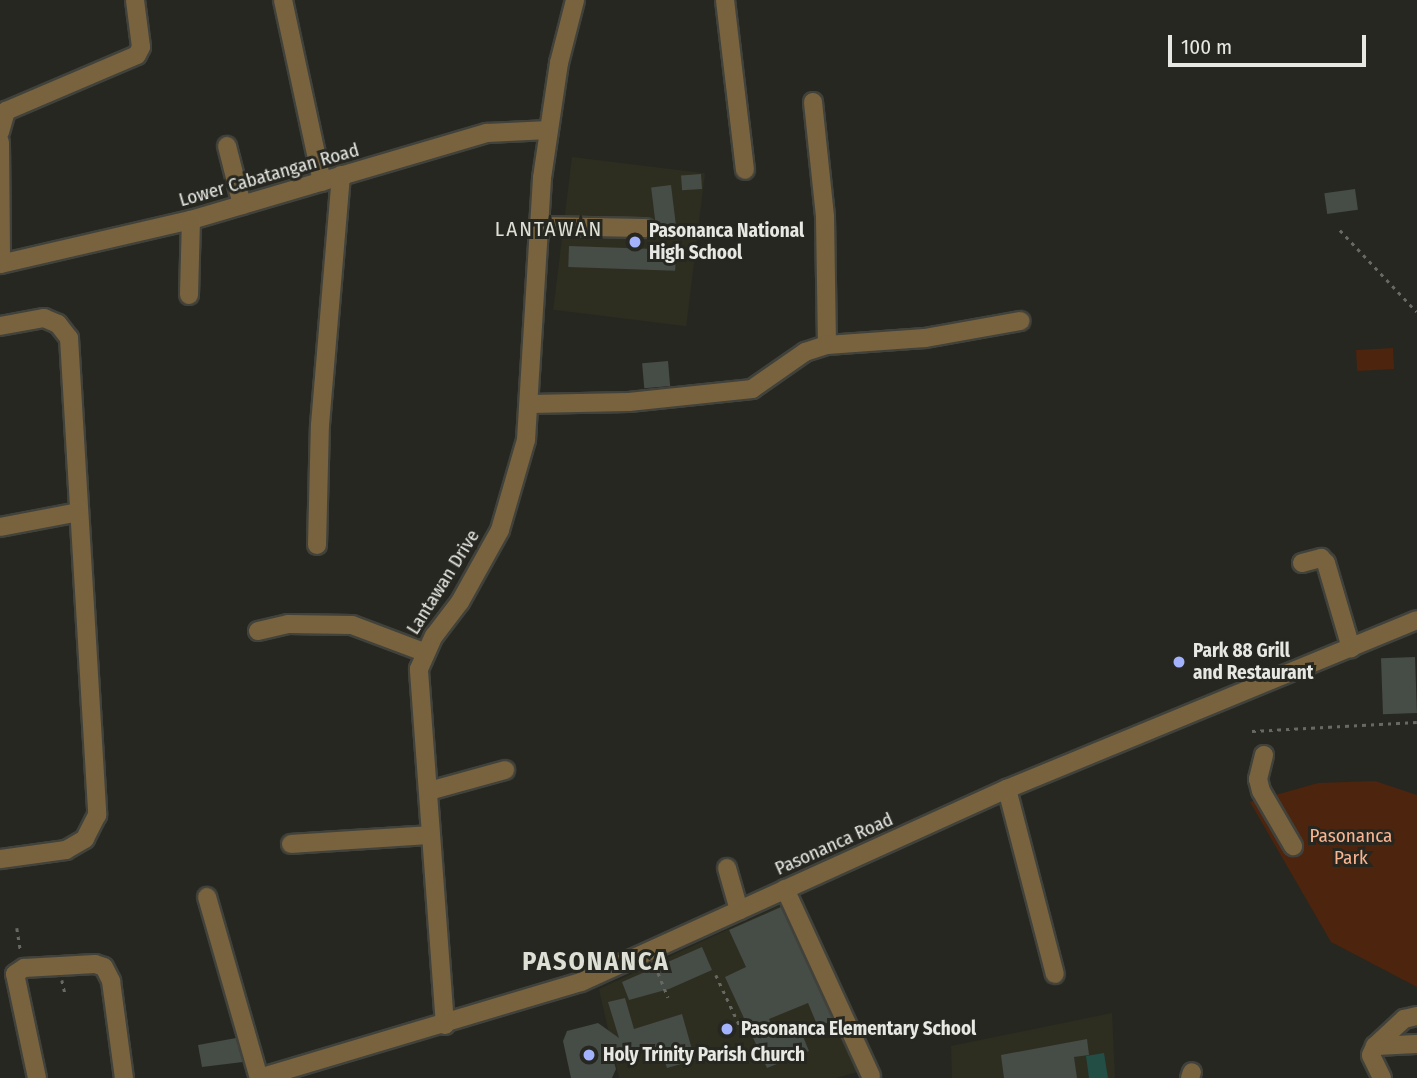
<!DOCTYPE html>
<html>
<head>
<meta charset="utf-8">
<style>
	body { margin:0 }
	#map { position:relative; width:1417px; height:1078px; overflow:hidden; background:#262720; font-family:"Fira Sans Condensed",sans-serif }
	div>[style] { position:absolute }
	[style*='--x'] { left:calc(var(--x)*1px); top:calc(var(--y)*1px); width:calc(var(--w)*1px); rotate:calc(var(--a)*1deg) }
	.built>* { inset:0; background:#2d2e20; transform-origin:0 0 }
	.green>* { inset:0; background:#4d240d; transform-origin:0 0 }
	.water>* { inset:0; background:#224e45 }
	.building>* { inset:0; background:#464c46; transform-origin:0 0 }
	.path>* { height:2.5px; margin-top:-1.25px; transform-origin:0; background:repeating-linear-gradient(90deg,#686963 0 3.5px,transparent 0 8.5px) }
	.roads { filter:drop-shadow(2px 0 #41423b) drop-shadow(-2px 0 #41423b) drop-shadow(0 2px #41423b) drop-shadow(0 -2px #41423b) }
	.minor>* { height:18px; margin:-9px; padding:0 9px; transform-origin:9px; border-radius:9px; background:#79633f }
	.dots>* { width:19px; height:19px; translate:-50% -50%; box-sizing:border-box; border:4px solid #262720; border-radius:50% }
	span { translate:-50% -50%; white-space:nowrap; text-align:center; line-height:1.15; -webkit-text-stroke:6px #262720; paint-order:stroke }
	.street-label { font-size:19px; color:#e7e8e3 }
	.poi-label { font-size:19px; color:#e7e8e3; font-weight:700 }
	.left { translate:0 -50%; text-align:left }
	.park-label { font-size:19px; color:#fbb490 }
	.neighbourhood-label { font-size:21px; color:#dee0d6; letter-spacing:2px }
	.district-label { font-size:26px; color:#dee0d6; font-weight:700; letter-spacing:2px }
	.scale { position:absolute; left:1168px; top:35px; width:198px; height:32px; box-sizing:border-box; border:4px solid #e7e8e3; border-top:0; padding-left:9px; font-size:21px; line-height:24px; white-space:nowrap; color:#e7e8e3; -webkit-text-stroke:5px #262720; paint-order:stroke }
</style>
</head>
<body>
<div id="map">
	<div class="built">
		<div style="left:572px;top:157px;width:134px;height:154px;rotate:7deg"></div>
		<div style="clip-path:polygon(790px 901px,865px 1070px,836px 1078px,619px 1078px,599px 989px)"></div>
		<div style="clip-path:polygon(1112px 1013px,1115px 1078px,952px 1078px,951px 1046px)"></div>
	</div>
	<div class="green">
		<div style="left:1393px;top:348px;width:21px;height:37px;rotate:87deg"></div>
		<div style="clip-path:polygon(1375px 781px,1417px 795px,1417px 987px,1331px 942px,1250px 802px,1318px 783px)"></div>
	</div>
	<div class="water">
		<div style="clip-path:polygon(1104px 1053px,1108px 1078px,1089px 1078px,1086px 1056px)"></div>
	</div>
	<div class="building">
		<div style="left:701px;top:174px;width:15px;height:20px;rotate:86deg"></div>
		<div style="left:671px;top:185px;width:41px;height:20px;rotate:83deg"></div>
		<div style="left:1355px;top:189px;width:21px;height:31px;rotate:82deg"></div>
		<div style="left:569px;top:246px;width:107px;height:21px;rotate:2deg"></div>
		<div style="left:668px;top:361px;width:25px;height:26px;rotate:85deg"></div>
		<div style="left:1415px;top:657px;width:56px;height:34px;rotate:88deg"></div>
		<div style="clip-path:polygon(781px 907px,833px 1020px,818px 1027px,808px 1003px,769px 1019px,778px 1038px,800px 1029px,809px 1051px,767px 1068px,725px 977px,746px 967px,729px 930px)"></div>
		<div style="clip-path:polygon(702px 947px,712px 970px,669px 989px,629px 1000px,622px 982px)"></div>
		<div style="clip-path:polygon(625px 998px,634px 1029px,682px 1014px,695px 1060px,667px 1068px,664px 1059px,648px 1064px,642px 1046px,612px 1055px,616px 1069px,612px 1078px,571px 1078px,563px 1041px,567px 1031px,598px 1023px,619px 1038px,608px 1002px)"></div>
		<div style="clip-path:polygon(236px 1038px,243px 1062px,202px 1067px,198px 1045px)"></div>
		<div style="clip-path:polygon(1087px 1039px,1089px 1055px,1074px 1057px,1077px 1078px,1004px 1078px,1001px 1055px)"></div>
	</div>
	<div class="path">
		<div style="--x:1340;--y:230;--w:112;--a:46.8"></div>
		<div style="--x:1252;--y:731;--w:165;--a:-3.1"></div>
		<div style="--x:17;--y:928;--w:24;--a:81"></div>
		<div style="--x:655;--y:965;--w:35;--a:68"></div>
		<div style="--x:716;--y:975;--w:68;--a:64.9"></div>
		<div style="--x:62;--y:980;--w:13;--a:77"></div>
	</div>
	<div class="roads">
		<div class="minor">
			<div style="--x:283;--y:0;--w:186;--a:77.9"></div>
			<div style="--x:725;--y:0;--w:171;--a:83.3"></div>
			<div style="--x:813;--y:102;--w:116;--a:84"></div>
			<div style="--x:825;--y:217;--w:128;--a:89.1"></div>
			<div style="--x:0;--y:132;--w:22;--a:-74"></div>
			<div style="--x:6;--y:111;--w:142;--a:-23.1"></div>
			<div style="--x:137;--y:55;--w:9;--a:-63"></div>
			<div style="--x:141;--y:47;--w:47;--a:-97.3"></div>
			<div style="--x:0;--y:142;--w:122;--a:89.5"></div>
			<div style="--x:227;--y:146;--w:61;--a:75.7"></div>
			<div style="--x:538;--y:226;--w:108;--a:1.1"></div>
			<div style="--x:0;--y:264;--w:196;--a:-13"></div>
			<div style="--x:191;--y:220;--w:309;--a:-16.4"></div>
			<div style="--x:487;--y:133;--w:62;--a:-2.8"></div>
			<div style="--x:189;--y:295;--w:75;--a:-88.5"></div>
			<div style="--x:0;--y:326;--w:45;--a:-10.3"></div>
			<div style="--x:44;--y:318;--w:15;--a:23"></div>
			<div style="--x:58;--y:324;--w:18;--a:52"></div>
			<div style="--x:69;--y:338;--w:478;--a:86.6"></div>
			<div style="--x:97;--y:815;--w:27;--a:117"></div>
			<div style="--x:85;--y:839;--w:22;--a:150"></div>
			<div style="--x:66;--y:850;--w:67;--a:172.2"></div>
			<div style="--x:530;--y:404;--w:99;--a:-1.2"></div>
			<div style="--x:629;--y:402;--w:124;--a:-6"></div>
			<div style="--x:752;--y:389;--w:65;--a:-34.9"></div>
			<div style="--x:805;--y:352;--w:23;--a:-18"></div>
			<div style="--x:827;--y:345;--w:98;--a:-4.1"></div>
			<div style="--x:925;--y:338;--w:97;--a:-10.1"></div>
			<div style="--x:0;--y:527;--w:80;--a:-10.8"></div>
			<div style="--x:317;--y:545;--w:120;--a:-88.6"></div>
			<div style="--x:320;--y:425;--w:251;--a:-85.2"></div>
			<div style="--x:1302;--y:563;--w:20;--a:-15"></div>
			<div style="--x:1321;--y:558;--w:7;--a:45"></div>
			<div style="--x:1326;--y:563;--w:89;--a:73.6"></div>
			<div style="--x:258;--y:631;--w:31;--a:-13"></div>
			<div style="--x:288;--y:624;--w:64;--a:0.9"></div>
			<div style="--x:352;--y:625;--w:77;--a:20.6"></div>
			<div style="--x:1264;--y:755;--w:25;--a:104"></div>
			<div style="--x:1258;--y:779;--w:12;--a:76"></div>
			<div style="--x:1261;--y:791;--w:64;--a:59.8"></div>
			<div style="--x:1007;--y:789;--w:191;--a:75.5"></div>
			<div style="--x:429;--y:791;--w:79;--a:-15.4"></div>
			<div style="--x:291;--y:844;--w:140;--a:-3.7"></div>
			<div style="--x:727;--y:868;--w:44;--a:74.1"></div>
			<div style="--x:785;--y:889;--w:206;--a:65.3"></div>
			<div style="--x:207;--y:897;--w:188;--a:74"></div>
			<div style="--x:445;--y:1025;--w:357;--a:-94.2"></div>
			<div style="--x:419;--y:669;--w:36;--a:-66"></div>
			<div style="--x:434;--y:636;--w:43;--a:-52.6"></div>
			<div style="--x:460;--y:602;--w:82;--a:-60.9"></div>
			<div style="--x:500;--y:530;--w:94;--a:-73.9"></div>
			<div style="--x:526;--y:440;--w:262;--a:-86.5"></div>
			<div style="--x:542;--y:178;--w:116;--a:-81.6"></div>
			<div style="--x:559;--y:63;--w:65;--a:-75.7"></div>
			<div style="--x:1375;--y:1046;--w:42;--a:-2.7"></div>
			<div style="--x:37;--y:1078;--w:106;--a:-101.9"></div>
			<div style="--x:15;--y:974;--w:11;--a:-34"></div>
			<div style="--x:24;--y:968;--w:71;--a:-3.2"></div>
			<div style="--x:95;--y:964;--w:9;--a:18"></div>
			<div style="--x:104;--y:967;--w:16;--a:63"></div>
			<div style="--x:111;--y:981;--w:98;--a:82.4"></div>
			<div style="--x:259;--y:1078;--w:336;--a:-16.6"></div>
			<div style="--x:581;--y:982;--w:468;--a:-24.4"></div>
			<div style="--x:1007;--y:789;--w:443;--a:-22.4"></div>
			<div style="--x:1190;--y:1078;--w:6;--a:-72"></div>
			<div style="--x:1382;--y:1078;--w:25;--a:-116"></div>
			<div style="--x:1371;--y:1055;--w:10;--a:-66"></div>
			<div style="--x:1375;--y:1046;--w:40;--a:-43"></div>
			<div style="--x:1404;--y:1019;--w:13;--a:-13"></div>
		</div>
	</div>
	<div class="dots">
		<div style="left:635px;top:242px;background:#a2b2fd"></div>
		<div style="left:1179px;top:662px;background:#a2b2fd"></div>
		<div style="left:727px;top:1029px;background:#a2b2fd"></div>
		<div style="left:589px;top:1055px;background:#a2b2fd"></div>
	</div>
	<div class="street-label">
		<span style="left:269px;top:175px;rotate:-16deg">Lower Cabatangan Road</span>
		<span style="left:443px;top:582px;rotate:-58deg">Lantawan Drive</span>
		<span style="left:834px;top:844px;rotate:-24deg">Pasonanca Road</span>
	</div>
	<div class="poi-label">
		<span class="left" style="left:649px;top:242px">Pasonanca National<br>High School</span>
		<span class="left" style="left:1193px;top:662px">Park 88 Grill<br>and Restaurant</span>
		<span class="left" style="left:741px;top:1029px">Pasonanca Elementary School</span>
		<span class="left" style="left:603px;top:1055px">Holy Trinity Parish Church</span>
	</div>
	<div class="park-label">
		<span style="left:1351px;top:847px">Pasonanca<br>Park</span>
	</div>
	<div class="neighbourhood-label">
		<span style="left:549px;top:229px">LANTAWAN</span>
	</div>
	<div class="district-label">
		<span style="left:596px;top:962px">PASONANCA</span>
	</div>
	<div class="scale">100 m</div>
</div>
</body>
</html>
